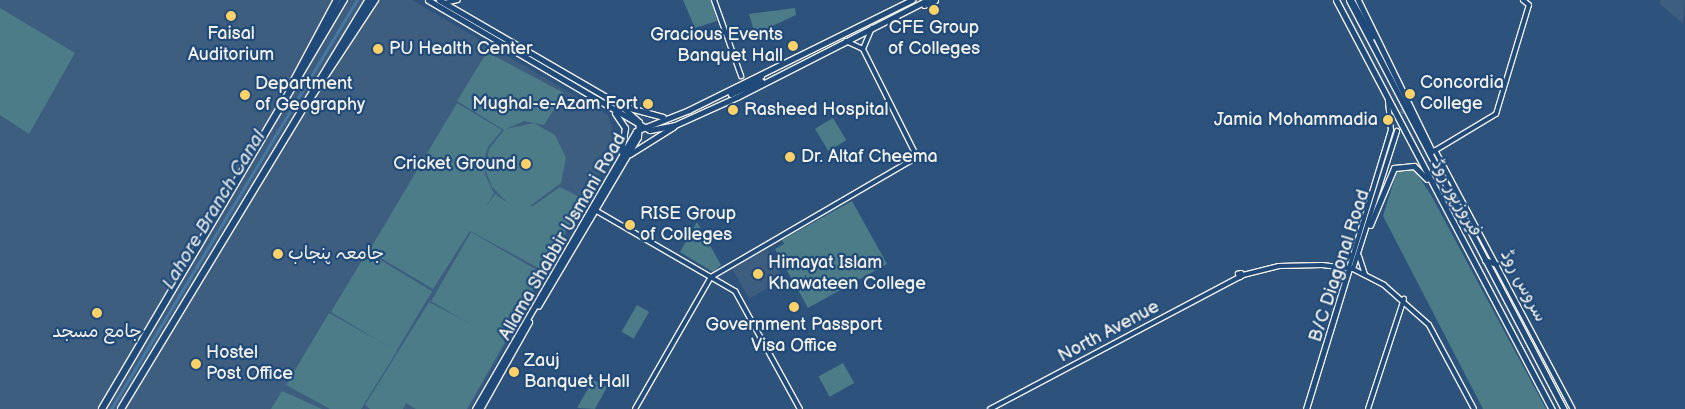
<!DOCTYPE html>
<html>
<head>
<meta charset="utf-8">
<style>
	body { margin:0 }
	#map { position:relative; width:1685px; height:409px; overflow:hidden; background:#2d537d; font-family:"Balsamiq Sans","Playpen Sans Arabic",sans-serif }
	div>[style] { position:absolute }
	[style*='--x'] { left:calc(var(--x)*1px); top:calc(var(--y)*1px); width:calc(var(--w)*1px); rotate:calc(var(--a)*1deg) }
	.built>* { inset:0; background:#3e5e80; transform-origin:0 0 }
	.green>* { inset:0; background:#4b7c88; transform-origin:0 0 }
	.canal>* { height:3px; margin:-1.5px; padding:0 1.5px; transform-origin:1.5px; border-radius:1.5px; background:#4577a2 }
	.minor-tunnel>* { height:4px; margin-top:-2px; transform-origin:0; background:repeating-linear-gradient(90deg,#4b6b8d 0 4px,transparent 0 6px) }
	.roads { filter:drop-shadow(1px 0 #f4f1e8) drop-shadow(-1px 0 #f4f1e8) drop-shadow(0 1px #f4f1e8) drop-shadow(0 -1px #f4f1e8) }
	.minor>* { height:4px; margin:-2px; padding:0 2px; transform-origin:2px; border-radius:2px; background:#1f4a7a }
	.major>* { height:5px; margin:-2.5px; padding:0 2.5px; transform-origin:2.5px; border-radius:2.5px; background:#1f4a7a }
	.highway>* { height:5.5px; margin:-2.75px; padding:0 2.75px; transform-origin:2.75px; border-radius:2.75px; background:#1f4a7a }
	.dots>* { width:14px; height:14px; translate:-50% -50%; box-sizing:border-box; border:2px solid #1f4a7a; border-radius:50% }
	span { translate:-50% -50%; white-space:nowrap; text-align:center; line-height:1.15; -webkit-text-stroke:4.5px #1f4a7a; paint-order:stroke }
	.poi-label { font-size:18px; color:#f4f1e8 }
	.right { translate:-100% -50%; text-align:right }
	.left { translate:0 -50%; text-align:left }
	.street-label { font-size:18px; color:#f4f1e8 }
	.water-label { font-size:19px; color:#dadfde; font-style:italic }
</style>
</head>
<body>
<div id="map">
	<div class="built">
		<div style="clip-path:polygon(0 0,412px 0,608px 115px,615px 137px,604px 166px,470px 409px,0 409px)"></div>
		<div style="clip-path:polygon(1661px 0,1685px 0,1683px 24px,1659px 3px)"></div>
		<div style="left:767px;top:249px;width:34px;height:40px;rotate:60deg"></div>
	</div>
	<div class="green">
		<div style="clip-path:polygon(683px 0,711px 0,717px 21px,695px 28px)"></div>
		<div style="clip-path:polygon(0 8px,75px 53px,29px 134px,0 115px)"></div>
		<div style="clip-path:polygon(795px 8px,796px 15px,755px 34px,749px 14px)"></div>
		<div style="clip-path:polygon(487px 52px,564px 93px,544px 125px,524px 121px,506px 129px,534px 123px,555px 135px,566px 158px,561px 183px,530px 206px,508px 203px,533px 206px,560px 187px,583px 199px,544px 271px,470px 231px,433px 289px,369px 251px,457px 103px,502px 130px,488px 147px,484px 160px,485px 175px,494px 193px,486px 207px,495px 194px,508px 203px,492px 187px,485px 169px,489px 149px,504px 130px,457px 101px)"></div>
		<div style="left:833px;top:118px;width:26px;height:21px;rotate:59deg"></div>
		<div style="clip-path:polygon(1398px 168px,1413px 168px,1431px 195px,1546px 409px,1483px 409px,1383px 216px)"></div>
		<div style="clip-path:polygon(852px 201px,887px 264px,808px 308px,775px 249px,784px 244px,782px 240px)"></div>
		<div style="clip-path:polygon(697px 222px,721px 265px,713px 272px,680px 252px)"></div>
		<div style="left:471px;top:232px;width:83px;height:80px;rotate:30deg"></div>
		<div style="left:367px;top:252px;width:76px;height:70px;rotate:31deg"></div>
		<div style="clip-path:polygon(429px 302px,505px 342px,467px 409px,416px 409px,406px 403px,403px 409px,370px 409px,365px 405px)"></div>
		<div style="left:637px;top:305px;width:14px;height:31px;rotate:30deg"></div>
		<div style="clip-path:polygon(329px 313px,397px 351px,361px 409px,330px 409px,286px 385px)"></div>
		<div style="left:843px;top:363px;width:23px;height:28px;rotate:61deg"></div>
		<div style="clip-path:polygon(593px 380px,607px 387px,595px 409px,577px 408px)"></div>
		<div style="clip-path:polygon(282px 391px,322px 409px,271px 409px)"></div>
	</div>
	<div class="canal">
		<div style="--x:111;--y:409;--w:477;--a:-59"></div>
	</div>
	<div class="minor-tunnel">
		<div style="--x:1397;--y:131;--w:27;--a:-75"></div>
	</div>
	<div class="roads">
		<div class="minor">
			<div style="--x:714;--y:0;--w:81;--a:70.4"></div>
			<div style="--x:1352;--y:0;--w:43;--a:60.4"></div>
			<div style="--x:444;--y:3;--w:14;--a:-12"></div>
			<div style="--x:863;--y:49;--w:23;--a:-67"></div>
			<div style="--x:1435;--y:150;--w:293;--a:62"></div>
			<div style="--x:1431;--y:153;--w:76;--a:-31"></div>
			<div style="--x:1496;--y:114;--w:114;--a:-73.2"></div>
			<div style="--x:1529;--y:5;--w:8;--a:-140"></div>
			<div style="--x:595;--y:210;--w:162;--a:30.1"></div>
			<div style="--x:735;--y:291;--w:135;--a:61.2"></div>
			<div style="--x:1359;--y:256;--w:20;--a:72"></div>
			<div style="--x:1335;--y:266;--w:20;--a:-33"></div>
			<div style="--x:1349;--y:268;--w:144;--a:-73.1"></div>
			<div style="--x:1391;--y:130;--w:30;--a:-96"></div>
			<div style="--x:1353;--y:269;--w:145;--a:-72.3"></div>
			<div style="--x:1241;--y:273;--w:3;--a:45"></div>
			<div style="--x:1243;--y:275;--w:4;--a:146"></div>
			<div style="--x:1240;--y:277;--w:4;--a:-124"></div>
			<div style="--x:1238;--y:274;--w:3;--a:-18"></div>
			<div style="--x:1243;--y:275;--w:37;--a:-14"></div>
			<div style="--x:1279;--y:266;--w:43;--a:-1.3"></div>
			<div style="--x:1322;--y:265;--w:31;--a:7"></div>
			<div style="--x:1353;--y:269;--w:35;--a:27"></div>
			<div style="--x:1384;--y:285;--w:60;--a:41.6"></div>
			<div style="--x:1429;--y:325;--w:95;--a:61.8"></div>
			<div style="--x:635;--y:409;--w:152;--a:-60.1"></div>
			<div style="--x:711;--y:277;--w:238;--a:-30.2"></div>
			<div style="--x:917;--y:157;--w:121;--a:-116.6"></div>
			<div style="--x:863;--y:49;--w:19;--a:-155"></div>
			<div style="--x:990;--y:409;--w:282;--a:-27.9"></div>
			<div style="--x:1368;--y:409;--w:116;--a:-71.9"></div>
		</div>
		<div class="major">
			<div style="--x:428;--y:0;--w:257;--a:30.4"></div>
			<div style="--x:650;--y:130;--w:25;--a:-11"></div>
			<div style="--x:675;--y:125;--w:68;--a:-24.3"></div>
			<div style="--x:737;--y:97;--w:213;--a:-27"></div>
			<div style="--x:439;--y:0;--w:209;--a:30.1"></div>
			<div style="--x:620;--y:105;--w:25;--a:42"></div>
			<div style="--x:639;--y:122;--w:15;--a:94"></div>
			<div style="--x:638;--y:137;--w:196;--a:120.6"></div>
			<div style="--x:1336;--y:0;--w:463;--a:62.2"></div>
			<div style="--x:1349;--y:0;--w:462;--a:62.3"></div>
			<div style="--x:1358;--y:0;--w:167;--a:64"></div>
			<div style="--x:924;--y:5;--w:12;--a:-24"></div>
			<div style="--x:761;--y:81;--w:33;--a:157"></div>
			<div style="--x:731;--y:94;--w:35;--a:-31"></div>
			<div style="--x:626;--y:107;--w:38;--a:15"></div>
			<div style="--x:615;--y:113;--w:18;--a:56"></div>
			<div style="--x:625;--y:128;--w:24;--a:99"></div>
			<div style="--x:630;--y:154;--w:51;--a:-32.1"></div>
			<div style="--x:1370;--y:225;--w:62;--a:-67.2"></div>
			<div style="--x:1394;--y:168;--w:20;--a:-6"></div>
			<div style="--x:1414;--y:166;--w:18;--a:45"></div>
			<div style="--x:1485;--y:260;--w:12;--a:20"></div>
			<div style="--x:475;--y:409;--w:321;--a:-59.9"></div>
			<div style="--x:636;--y:131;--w:57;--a:-21.6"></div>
			<div style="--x:689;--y:110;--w:249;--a:-26.3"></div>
			<div style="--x:480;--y:409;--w:100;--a:-60.6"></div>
			<div style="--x:1306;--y:409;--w:147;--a:-73"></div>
		</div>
		<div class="highway">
			<div style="--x:291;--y:86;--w:98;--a:-61.9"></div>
			<div style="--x:308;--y:102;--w:122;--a:-56.7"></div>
			<div style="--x:102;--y:409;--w:475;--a:-59.4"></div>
			<div style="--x:121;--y:409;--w:478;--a:-58.8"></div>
		</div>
	</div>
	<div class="dots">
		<div style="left:934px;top:10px;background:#ffd166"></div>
		<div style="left:231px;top:16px;background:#ffd166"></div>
		<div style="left:793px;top:46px;background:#ffd166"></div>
		<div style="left:378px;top:49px;background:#ffd166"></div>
		<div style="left:1410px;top:94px;background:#ffd166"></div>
		<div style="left:245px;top:95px;background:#ffd166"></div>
		<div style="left:648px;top:104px;background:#ffd166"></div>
		<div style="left:733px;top:110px;background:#ffd166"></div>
		<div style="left:1388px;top:120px;background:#ffd166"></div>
		<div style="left:790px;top:157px;background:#ffd166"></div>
		<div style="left:526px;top:164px;background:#ffd166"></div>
		<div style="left:630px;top:225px;background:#ffd166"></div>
		<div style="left:278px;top:254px;background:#ffd166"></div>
		<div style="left:758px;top:274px;background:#ffd166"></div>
		<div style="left:794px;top:307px;background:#ffd166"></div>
		<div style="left:97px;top:313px;background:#ffd166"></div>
		<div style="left:196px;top:364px;background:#ffd166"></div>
		<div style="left:514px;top:372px;background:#ffd166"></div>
	</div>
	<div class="poi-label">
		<span style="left:934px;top:39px">CFE Group<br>of Colleges</span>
		<span style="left:231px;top:45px">Faisal<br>Auditorium</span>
		<span class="right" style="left:783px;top:46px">Gracious Events<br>Banquet Hall</span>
		<span class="left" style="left:389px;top:49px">PU Health Center</span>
		<span class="left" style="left:1420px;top:94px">Concordia<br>College</span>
		<span class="left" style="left:255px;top:95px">Department<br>of Geography</span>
		<span class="right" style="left:638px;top:104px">Mughal-e-Azam Fort</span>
		<span class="left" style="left:744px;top:110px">Rasheed Hospital</span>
		<span class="right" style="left:1378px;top:120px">Jamia Mohammadia</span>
		<span class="left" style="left:801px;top:157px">Dr. Altaf Cheema</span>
		<span class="right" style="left:516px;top:164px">Cricket Ground</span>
		<span class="left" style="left:640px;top:225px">RISE Group<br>of Colleges</span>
		<span class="left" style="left:288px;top:254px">جامعہ پنجاب</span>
		<span class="left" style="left:768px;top:274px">Himayat Islam<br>Khawateen College</span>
		<span style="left:794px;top:336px">Government Passport<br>Visa Office</span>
		<span style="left:97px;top:332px">جامع مسجد</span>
		<span class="left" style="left:206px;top:364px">Hostel<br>Post Office</span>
		<span class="left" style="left:524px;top:372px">Zauj<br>Banquet Hall</span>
	</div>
	<div class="street-label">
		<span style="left:1456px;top:198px;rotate:61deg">فیروزپور روڈ</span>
		<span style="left:563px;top:237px;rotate:-60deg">Allama Shabbir Usmani Road</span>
		<span style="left:1340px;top:266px;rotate:-72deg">B/C Diagonal Road</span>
		<span style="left:1523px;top:286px;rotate:62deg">سروس روڈ</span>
		<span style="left:1109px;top:332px;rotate:-28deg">North Avenue</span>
	</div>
	<div class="water-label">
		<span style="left:214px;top:210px;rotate:-59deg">Lahore Branch Canal</span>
	</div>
</div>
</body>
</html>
